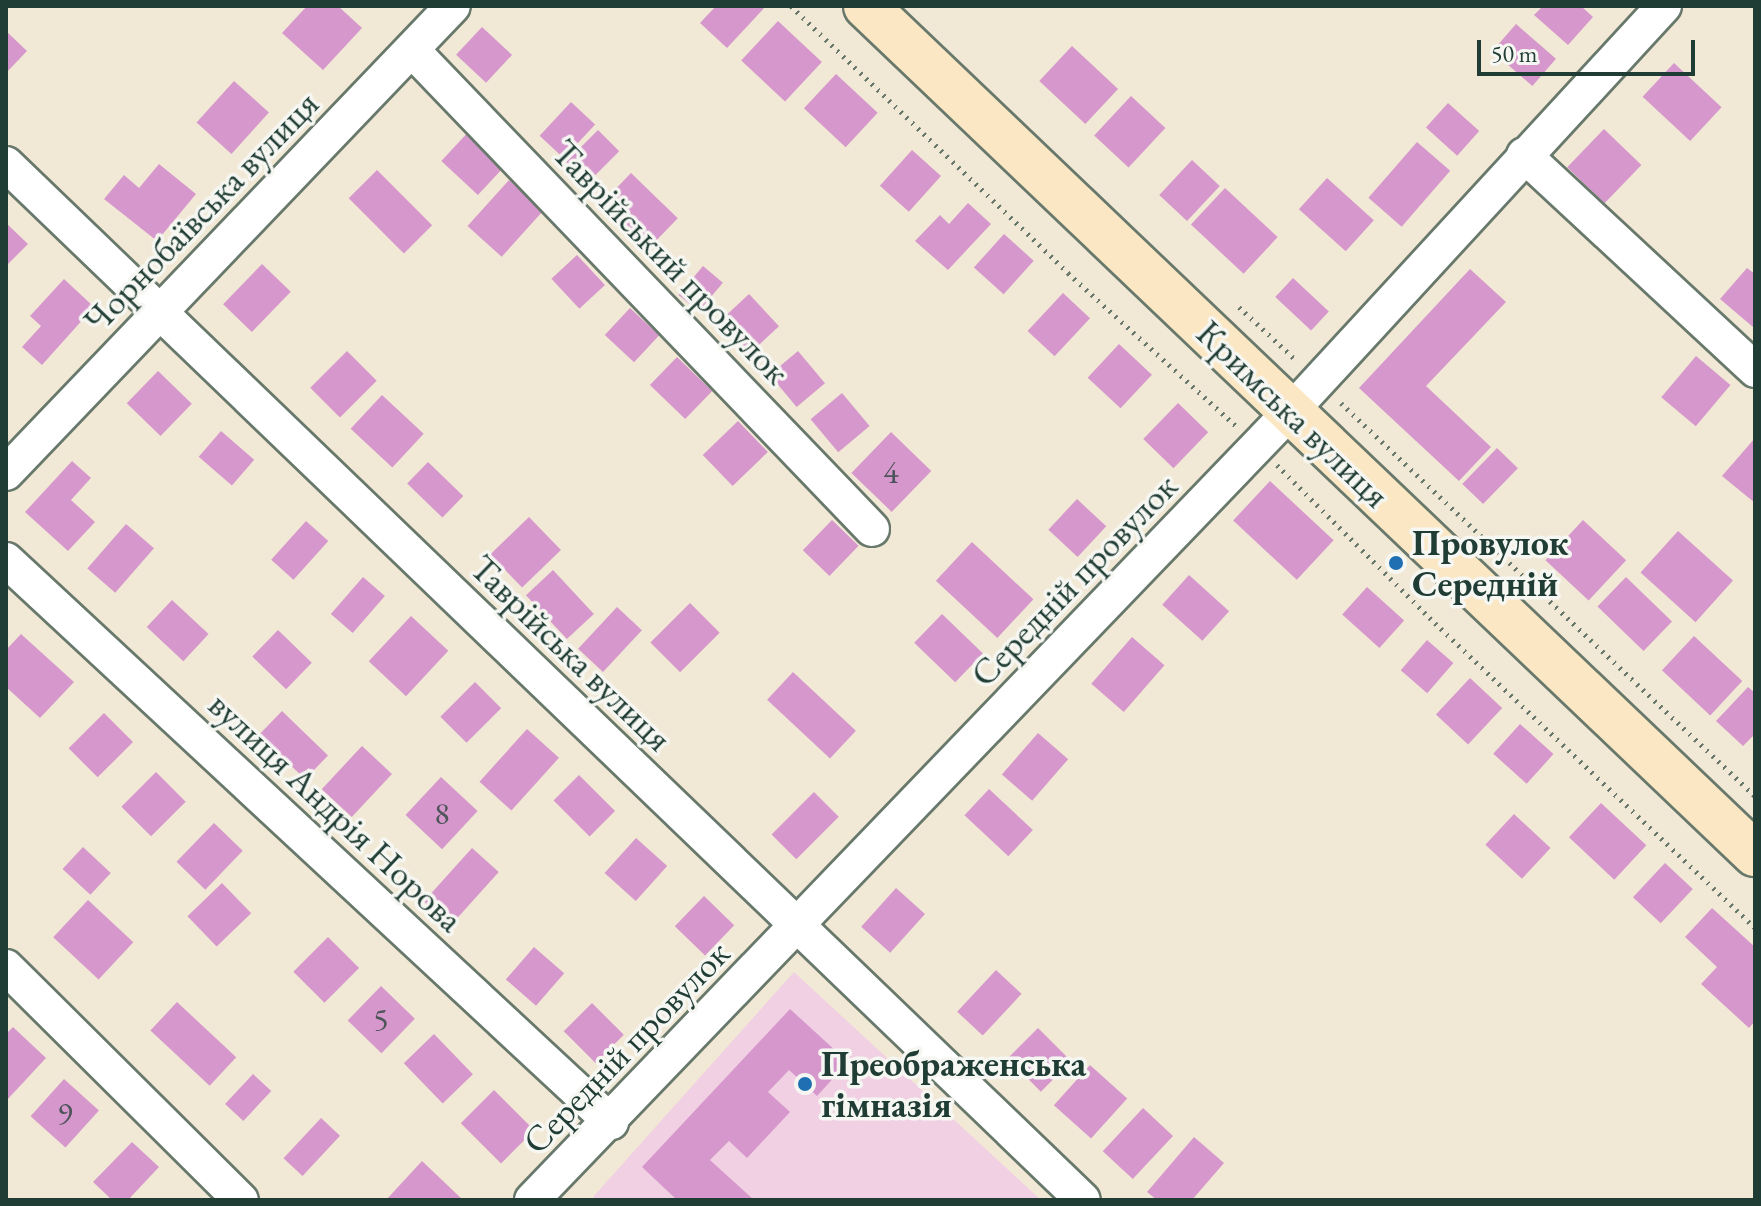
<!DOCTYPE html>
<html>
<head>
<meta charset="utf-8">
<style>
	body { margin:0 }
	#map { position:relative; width:1761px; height:1206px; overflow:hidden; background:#f1e9d5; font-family:"EB Garamond",serif }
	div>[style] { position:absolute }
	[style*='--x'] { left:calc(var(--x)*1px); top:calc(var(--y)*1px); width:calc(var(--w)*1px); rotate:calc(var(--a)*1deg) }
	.built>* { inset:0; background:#f1d0e3 }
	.building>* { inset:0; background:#d698cc; transform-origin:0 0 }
	.path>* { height:5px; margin-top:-2.5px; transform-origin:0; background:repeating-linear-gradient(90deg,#68796c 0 2px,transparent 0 8px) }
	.roads { filter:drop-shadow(2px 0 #68796c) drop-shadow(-2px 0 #68796c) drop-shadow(0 2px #68796c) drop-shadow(0 -2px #68796c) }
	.street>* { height:34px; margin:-17px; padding:0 17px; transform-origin:17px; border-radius:17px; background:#fff }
	.secondary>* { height:44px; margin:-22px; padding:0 22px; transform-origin:22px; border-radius:22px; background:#fbe7c3 }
	.dots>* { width:22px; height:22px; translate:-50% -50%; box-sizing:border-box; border:4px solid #f6f6f2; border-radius:50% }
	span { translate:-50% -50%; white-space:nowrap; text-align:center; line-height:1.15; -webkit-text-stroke:7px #f6f6f2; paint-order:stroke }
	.number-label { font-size:32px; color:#4d545a }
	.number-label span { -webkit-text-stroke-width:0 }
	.street-label { font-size:36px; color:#1f3d34 }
	.poi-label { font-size:36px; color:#1f3d34; font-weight:700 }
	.left { translate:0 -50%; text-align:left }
	.frame { position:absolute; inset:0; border:8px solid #1f3d34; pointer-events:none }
	.scale { position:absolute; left:1477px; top:40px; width:218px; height:36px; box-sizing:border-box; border:4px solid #1f3d34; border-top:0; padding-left:10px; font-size:24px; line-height:28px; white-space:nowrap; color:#1f3d34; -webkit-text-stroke:6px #f6f6f2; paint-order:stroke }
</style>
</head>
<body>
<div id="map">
	<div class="built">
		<div style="clip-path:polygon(794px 972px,1041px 1200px,596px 1200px,593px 1197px)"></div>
	</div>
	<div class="building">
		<div style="clip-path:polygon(307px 6px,338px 6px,362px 28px,323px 70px,282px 33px)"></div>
		<div style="clip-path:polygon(716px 6px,766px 6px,727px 48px,700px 23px)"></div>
		<div style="clip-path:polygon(1543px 6px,1581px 6px,1593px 17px,1568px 45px,1534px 15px)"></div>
		<div style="left:778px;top:21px;width:60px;height:54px;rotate:43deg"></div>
		<div style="left:1516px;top:24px;width:53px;height:36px;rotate:41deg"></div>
		<div style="left:482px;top:27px;width:41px;height:38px;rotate:43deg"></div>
		<div style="clip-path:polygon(6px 31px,27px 51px,6px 73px)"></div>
		<div style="left:1072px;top:46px;width:63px;height:48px;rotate:43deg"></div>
		<div style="left:1674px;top:63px;width:65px;height:46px;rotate:43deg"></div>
		<div style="left:836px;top:74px;width:57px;height:47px;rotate:43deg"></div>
		<div style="left:234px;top:81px;width:47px;height:56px;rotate:42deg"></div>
		<div style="left:1131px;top:96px;width:47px;height:54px;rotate:43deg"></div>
		<div style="left:571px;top:102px;width:33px;height:46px;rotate:43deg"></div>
		<div style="left:1448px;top:103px;width:42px;height:33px;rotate:42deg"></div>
		<div style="left:472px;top:128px;width:50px;height:45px;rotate:43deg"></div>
		<div style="left:1604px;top:129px;width:52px;height:53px;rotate:44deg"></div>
		<div style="left:598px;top:130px;width:30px;height:45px;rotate:45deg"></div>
		<div style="left:1417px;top:142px;width:44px;height:74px;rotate:41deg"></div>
		<div style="left:912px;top:150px;width:39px;height:48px;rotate:42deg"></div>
		<div style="left:1192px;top:160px;width:38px;height:48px;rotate:43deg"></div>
		<div style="clip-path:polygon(159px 164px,196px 194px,157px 241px,104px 199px,124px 175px,139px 188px)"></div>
		<div style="left:377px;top:170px;width:78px;height:40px;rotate:45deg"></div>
		<div style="left:631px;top:173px;width:65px;height:40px;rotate:44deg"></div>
		<div style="left:1327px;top:178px;width:63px;height:42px;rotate:42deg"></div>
		<div style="left:509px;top:180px;width:46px;height:62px;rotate:42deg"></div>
		<div style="left:1225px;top:188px;width:72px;height:50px;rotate:43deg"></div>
		<div style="clip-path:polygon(968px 203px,991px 224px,948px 270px,915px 241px,940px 215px,949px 224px)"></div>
		<div style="clip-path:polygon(6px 223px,28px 244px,6px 266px)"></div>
		<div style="left:1004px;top:234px;width:40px;height:45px;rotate:42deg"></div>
		<div style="left:577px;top:255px;width:41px;height:35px;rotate:47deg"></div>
		<div style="left:262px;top:264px;width:40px;height:56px;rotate:44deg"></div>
		<div style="left:703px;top:266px;width:26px;height:38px;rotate:40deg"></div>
		<div style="clip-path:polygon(1747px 268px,1755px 274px,1753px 327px,1720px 299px)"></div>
		<div style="clip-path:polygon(1470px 269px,1506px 302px,1426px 386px,1491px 447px,1459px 481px,1359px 388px)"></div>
		<div style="left:1293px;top:278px;width:49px;height:26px;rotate:43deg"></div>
		<div style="clip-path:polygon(64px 279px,94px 307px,42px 365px,22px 347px,41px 326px,30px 316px)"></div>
		<div style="left:1063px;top:293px;width:37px;height:52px;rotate:43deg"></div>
		<div style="left:749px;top:294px;width:44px;height:41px;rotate:47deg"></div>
		<div style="left:630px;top:308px;width:40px;height:37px;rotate:43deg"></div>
		<div style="left:1119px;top:344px;width:45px;height:46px;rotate:43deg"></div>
		<div style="left:347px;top:351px;width:42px;height:52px;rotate:45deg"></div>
		<div style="left:798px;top:351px;width:42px;height:37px;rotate:50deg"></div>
		<div style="left:1696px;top:356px;width:45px;height:54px;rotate:40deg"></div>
		<div style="left:677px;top:357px;width:49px;height:39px;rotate:44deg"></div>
		<div style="left:158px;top:371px;width:47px;height:45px;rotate:44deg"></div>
		<div style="left:842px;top:393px;width:43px;height:41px;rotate:50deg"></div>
		<div style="left:382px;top:395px;width:57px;height:46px;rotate:43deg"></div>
		<div style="left:1178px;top:403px;width:42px;height:50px;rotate:44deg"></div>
		<div style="left:738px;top:421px;width:43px;height:49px;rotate:46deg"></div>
		<div style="left:221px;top:431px;width:44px;height:34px;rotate:41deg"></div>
		<div style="left:891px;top:432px;width:56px;height:57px;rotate:44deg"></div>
		<div style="clip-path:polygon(1755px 438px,1755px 503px,1722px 476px)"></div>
		<div style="left:1497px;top:448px;width:29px;height:50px;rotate:44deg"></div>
		<div style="clip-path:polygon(72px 461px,91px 478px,71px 500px,95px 522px,68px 551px,25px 512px)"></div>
		<div style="left:428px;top:462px;width:49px;height:30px;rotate:44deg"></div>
		<div style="left:1270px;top:481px;width:87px;height:54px;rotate:43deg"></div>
		<div style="left:1077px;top:499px;width:40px;height:42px;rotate:43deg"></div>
		<div style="left:529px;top:517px;width:46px;height:54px;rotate:46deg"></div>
		<div style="left:832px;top:520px;width:37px;height:42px;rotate:44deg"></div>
		<div style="left:1583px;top:520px;width:59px;height:55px;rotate:43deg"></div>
		<div style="left:306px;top:521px;width:30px;height:52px;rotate:42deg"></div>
		<div style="left:126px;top:524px;width:37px;height:59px;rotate:41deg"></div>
		<div style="left:1678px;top:531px;width:74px;height:56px;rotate:42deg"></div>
		<div style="left:972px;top:542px;width:84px;height:53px;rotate:43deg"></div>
		<div style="left:553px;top:570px;width:60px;height:37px;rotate:47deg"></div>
		<div style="left:1189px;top:575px;width:54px;height:40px;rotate:42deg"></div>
		<div style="left:363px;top:577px;width:29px;height:49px;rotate:41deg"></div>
		<div style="left:1626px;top:577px;width:64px;height:41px;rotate:44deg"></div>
		<div style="left:1367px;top:587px;width:50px;height:37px;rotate:42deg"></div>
		<div style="left:172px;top:600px;width:50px;height:37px;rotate:43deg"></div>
		<div style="left:690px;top:603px;width:42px;height:56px;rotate:45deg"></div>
		<div style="left:617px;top:607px;width:34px;height:57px;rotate:43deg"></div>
		<div style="left:942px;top:614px;width:57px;height:40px;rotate:44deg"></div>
		<div style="left:411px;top:616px;width:51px;height:62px;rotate:43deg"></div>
		<div style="left:278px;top:630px;width:47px;height:37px;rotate:44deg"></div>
		<div style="clip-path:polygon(21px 634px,74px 682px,40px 718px,6px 687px,6px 650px)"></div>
		<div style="left:1694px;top:636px;width:66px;height:47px;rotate:43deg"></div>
		<div style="left:1132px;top:637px;width:43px;height:62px;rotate:41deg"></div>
		<div style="left:1427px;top:640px;width:35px;height:40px;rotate:41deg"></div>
		<div style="left:793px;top:672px;width:86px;height:38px;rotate:43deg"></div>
		<div style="left:1470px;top:678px;width:44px;height:50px;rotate:43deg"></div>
		<div style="left:475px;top:682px;width:37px;height:49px;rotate:45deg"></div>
		<div style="clip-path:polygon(1748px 687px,1755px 693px,1755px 734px,1743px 746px,1716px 721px)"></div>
		<div style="left:282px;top:711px;width:64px;height:33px;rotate:44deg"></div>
		<div style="left:104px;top:713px;width:41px;height:50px;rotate:45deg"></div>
		<div style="left:1520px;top:724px;width:45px;height:40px;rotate:42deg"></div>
		<div style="left:527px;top:729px;width:43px;height:71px;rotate:42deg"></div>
		<div style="left:1038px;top:733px;width:40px;height:55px;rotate:41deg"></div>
		<div style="left:362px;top:746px;width:41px;height:59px;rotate:43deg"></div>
		<div style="left:156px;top:772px;width:42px;height:49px;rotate:45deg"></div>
		<div style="left:579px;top:775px;width:51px;height:36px;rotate:45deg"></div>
		<div style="left:441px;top:777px;width:50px;height:52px;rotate:43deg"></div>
		<div style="left:989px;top:789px;width:60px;height:36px;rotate:43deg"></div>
		<div style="left:814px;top:792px;width:35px;height:60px;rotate:45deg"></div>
		<div style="left:1601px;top:803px;width:62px;height:47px;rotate:43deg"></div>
		<div style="left:1514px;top:814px;width:50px;height:42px;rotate:43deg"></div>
		<div style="left:214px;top:823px;width:40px;height:54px;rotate:44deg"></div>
		<div style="left:636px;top:838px;width:42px;height:47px;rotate:42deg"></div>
		<div style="left:83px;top:847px;width:38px;height:30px;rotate:43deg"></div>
		<div style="left:472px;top:848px;width:36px;height:72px;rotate:42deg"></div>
		<div style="left:1665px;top:863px;width:38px;height:47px;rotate:43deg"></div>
		<div style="left:222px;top:883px;width:42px;height:48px;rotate:46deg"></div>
		<div style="left:896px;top:888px;width:39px;height:52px;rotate:42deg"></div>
		<div style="left:704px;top:896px;width:42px;height:42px;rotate:44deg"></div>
		<div style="left:88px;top:900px;width:62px;height:51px;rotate:43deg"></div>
		<div style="clip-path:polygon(1712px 908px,1755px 947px,1755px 1021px,1749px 1028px,1701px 984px,1717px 967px,1685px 937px)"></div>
		<div style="left:328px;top:937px;width:44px;height:49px;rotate:45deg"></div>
		<div style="left:534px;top:947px;width:40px;height:43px;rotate:41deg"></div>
		<div style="left:996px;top:970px;width:35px;height:57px;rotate:43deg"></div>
		<div style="left:381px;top:986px;width:47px;height:48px;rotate:44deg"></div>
		<div style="left:177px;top:1002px;width:81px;height:39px;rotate:43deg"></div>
		<div style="left:592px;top:1003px;width:45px;height:40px;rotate:45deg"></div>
		<div style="clip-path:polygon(790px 1009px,848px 1062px,817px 1096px,789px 1070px,768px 1092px,790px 1112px,747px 1158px,729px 1141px,710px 1160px,754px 1200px,677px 1200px,642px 1167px)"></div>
		<div style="clip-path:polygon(13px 1027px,46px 1058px,6px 1101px,6px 1034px)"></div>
		<div style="left:1038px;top:1028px;width:47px;height:43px;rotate:45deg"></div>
		<div style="left:434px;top:1034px;width:56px;height:42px;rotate:46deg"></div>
		<div style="left:1090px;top:1065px;width:50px;height:54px;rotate:42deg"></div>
		<div style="left:253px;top:1074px;width:25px;height:41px;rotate:43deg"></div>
		<div style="left:64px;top:1079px;width:47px;height:50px;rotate:42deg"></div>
		<div style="left:494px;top:1090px;width:57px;height:47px;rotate:45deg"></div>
		<div style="left:1143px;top:1108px;width:41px;height:59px;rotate:43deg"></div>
		<div style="left:321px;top:1118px;width:26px;height:55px;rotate:43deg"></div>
		<div style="clip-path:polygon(1194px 1137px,1224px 1163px,1192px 1200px,1157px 1200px,1147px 1192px)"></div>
		<div style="clip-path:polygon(132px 1142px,159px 1167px,128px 1200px,112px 1200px,93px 1182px)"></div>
		<div style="clip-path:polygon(422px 1161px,463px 1200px,386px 1200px)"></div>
	</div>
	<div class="path">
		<div style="--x:791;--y:6;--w:385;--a:43.9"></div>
		<div style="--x:1068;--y:273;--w:226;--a:42.3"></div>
		<div style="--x:1239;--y:307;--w:78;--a:42.9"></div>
		<div style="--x:1341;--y:403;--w:571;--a:43.51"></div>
		<div style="--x:1277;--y:465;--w:223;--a:45"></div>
		<div style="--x:1435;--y:623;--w:442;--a:43.6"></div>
	</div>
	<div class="roads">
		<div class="street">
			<div style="--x:412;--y:50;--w:664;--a:46.16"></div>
			<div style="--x:1524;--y:155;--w:316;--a:42.9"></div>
			<div style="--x:6;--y:164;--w:1494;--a:43.89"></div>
			<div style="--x:6;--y:473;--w:646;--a:-46.25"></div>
			<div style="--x:6;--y:560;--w:826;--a:42.89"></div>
			<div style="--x:6;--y:967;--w:331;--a:44.8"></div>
			<div style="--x:532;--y:1200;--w:1093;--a:-46.11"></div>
			<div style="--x:1290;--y:412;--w:552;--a:-47.35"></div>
		</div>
		<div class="secondary">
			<div style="--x:866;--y:6;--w:1229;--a:43.65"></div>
		</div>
	</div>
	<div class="dots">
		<div style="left:1396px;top:563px;background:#1f6fb2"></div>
		<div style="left:805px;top:1084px;background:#1f6fb2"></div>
	</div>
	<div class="number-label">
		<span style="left:891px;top:472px">4</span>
		<span style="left:442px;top:813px">8</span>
		<span style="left:381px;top:1019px">5</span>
		<span style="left:65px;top:1113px">9</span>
	</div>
	<div class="street-label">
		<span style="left:201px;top:212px;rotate:-46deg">Чорнобаївська вулиця</span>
		<span style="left:671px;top:262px;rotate:46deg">Таврійський провулок</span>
		<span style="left:1293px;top:414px;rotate:44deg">Кримська вулиця</span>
		<span style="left:1074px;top:580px;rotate:-46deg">Середній провулок</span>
		<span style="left:571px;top:653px;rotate:44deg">Таврійська вулиця</span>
		<span style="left:336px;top:812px;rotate:43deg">вулиця Андрія Норова</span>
		<span style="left:626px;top:1047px;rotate:-46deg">Середній провулок</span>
	</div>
	<div class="poi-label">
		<span class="left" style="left:1412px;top:563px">Провулок<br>Середній</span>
		<span class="left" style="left:821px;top:1084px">Преображенська<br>гімназія</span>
	</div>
	<div class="frame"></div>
	<div class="scale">50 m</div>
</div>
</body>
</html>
